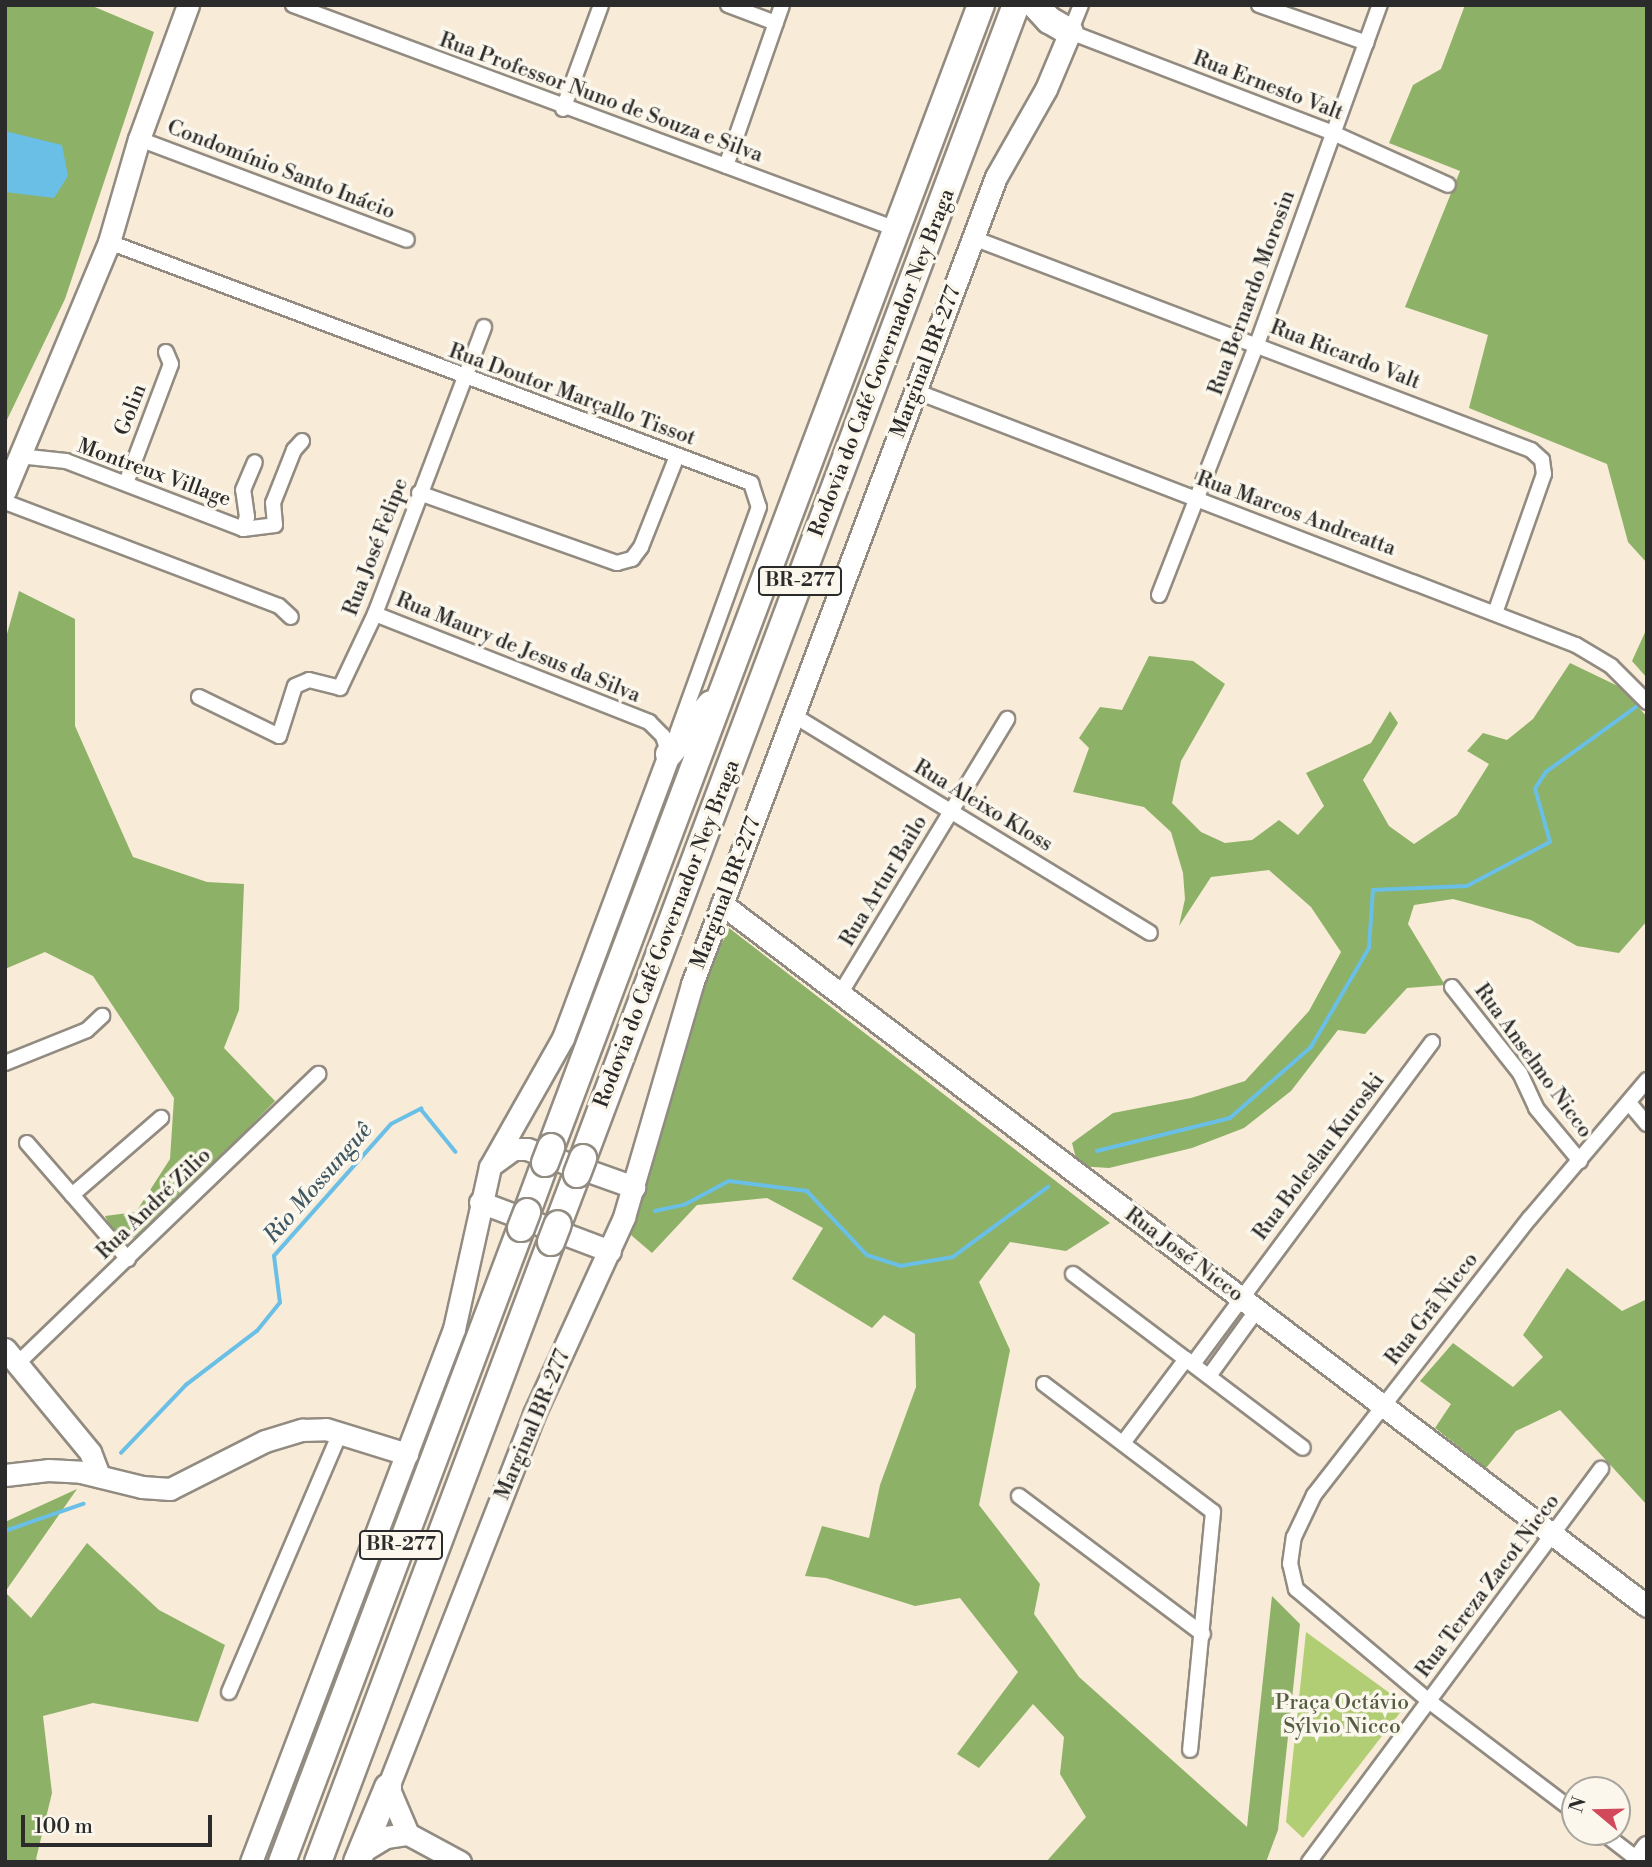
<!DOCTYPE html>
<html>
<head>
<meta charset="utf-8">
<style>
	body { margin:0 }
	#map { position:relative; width:1652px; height:1867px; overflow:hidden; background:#f8ebd7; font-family:"Libre Bodoni",serif }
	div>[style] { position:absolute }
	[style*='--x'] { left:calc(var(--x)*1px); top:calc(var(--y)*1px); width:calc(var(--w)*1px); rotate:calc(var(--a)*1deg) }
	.green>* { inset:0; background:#b2ce74 }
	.forest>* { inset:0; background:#8db166 }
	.water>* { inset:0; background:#6abfe7 }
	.stream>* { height:3.5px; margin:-1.75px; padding:0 1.75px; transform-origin:1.75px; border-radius:1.75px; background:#6abfe7 }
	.roads { filter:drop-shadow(2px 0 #928b81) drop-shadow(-2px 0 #928b81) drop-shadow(0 2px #928b81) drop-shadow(0 -2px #928b81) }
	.street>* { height:14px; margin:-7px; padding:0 7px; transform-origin:7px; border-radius:7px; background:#fff }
	.secondary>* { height:21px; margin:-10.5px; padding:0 10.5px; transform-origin:10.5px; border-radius:10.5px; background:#fff }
	.highway>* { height:26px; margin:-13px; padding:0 13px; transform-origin:13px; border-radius:13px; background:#fff }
	.bridges { filter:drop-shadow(2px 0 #928b81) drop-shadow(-2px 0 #928b81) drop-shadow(0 2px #928b81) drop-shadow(0 -2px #928b81) }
	.highway-bridge>* { height:26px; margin:-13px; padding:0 13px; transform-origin:13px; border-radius:13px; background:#fff }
	span { translate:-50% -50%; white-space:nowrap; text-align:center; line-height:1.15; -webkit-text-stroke:7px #fbf7ec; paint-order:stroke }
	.shield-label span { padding:2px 5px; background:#fbf7ec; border:2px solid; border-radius:5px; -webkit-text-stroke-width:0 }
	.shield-label { font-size:19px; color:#2b2b2b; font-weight:700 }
	.street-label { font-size:21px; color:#2b2b2b }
	.park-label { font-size:21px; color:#545c41 }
	.water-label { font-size:23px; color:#3e5763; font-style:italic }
	.frame { position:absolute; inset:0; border:7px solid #2b2b2b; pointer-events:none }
	.north { position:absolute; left:1561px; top:1776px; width:70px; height:70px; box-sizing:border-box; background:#fbf7ec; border:2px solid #a8a59f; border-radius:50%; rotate:289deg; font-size:19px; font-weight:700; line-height:28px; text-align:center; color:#2b2b2b }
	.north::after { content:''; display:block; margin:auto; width:24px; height:32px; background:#d1495b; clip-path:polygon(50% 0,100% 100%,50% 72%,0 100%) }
	.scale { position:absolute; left:21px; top:1815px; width:191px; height:32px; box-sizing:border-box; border:4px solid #2b2b2b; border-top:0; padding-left:9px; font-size:21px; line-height:24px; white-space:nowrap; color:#2b2b2b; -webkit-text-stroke:5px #fbf7ec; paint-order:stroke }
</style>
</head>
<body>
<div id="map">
	<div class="green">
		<div style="clip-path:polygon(1306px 1632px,1406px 1705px,1303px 1838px,1286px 1822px)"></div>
	</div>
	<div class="forest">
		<div style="clip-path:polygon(5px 5px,90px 5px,154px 32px,65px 299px,5px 424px)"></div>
		<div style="clip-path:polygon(1465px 5px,1647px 5px,1647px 563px,1628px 542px,1607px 464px,1469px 408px,1488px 335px,1405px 307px,1460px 171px,1389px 143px,1413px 85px,1441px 69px)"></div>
		<div style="clip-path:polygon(19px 591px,75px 619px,75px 726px,133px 857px,207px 882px,244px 884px,239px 1010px,224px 1048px,275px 1101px,146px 1233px,118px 1243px,105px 1216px,136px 1212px,170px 1159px,174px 1098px,93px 976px,45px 952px,5px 969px,5px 641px)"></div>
		<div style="clip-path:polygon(1647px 628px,1647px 678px,1632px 661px)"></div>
		<div style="clip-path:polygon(1149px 656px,1193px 661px,1225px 684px,1181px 761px,1172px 803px,1201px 832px,1225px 843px,1252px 840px,1279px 820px,1298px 835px,1324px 806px,1306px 773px,1371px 743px,1390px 711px,1398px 723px,1363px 780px,1389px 826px,1414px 844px,1457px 815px,1489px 764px,1467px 751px,1483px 733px,1507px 740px,1533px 719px,1570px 663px,1622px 688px,1647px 717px,1647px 921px,1619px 953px,1577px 946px,1531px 920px,1453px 899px,1414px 905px,1408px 924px,1445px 985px,1407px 988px,1365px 1034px,1338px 1030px,1291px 1091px,1244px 1128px,1192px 1148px,1109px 1168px,1078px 1166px,1072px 1143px,1113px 1113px,1191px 1098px,1245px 1081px,1309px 1011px,1341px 952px,1311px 907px,1269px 870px,1211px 877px,1179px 926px,1185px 899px,1183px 873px,1171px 832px,1144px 807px,1073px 792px,1089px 748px,1079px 738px,1100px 707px,1122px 710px)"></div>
		<div style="clip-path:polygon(729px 928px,1110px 1223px,1066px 1251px,1010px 1242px,979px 1282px,1010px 1350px,979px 1505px,1040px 1584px,1034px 1614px,1079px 1677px,1247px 1827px,1272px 1596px,1300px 1624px,1278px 1830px,1266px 1862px,1046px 1862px,1086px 1817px,1060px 1774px,1064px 1737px,1033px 1704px,979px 1768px,957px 1754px,1018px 1672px,960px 1598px,915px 1606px,826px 1578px,805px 1576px,822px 1526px,869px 1538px,880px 1485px,916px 1387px,915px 1334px,884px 1315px,872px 1328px,792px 1279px,823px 1228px,767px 1198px,697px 1205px,652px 1253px,631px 1235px,708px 974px)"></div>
		<div style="clip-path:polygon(1567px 1268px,1622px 1311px,1647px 1299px,1647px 1505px,1560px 1410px,1516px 1431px,1486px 1468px,1435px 1428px,1451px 1404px,1420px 1381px,1453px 1343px,1513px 1387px,1543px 1357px,1523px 1335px)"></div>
		<div style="clip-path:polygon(77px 1489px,5px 1592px,5px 1522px)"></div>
		<div style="clip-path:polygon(87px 1543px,159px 1610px,225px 1645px,198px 1722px,93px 1703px,43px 1716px,52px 1793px,36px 1859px,41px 1862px,5px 1862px,5px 1592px,31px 1618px)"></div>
	</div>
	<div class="water">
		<div style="clip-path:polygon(5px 131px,62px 145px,68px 176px,54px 198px,5px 192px)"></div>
	</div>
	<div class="stream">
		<div style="--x:1097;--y:1151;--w:137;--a:-13.9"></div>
		<div style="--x:1230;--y:1118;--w:108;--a:-41.2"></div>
		<div style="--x:1311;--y:1047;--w:115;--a:-59.6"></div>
		<div style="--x:1369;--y:948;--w:58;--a:-86.1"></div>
		<div style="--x:1373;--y:890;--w:94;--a:-2.4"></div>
		<div style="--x:1467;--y:886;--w:94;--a:-27.9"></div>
		<div style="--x:1550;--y:842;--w:55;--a:-105.8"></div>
		<div style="--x:1535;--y:789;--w:20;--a:-57"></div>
		<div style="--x:1546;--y:772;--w:120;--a:-35.8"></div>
		<div style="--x:655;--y:1211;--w:30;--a:-12"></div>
		<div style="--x:684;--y:1205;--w:51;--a:-28.1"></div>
		<div style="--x:729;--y:1181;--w:79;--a:7.3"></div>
		<div style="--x:807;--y:1191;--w:88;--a:46.8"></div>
		<div style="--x:867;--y:1255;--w:35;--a:18"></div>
		<div style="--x:900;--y:1266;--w:54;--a:-9.6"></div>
		<div style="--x:953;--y:1257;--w:118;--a:-36.4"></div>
		<div style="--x:121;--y:1453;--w:94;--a:-46.3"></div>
		<div style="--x:186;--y:1385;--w:89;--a:-37.3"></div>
		<div style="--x:257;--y:1331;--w:36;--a:-51"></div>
		<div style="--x:280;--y:1303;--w:47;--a:-97.3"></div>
		<div style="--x:274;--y:1256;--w:176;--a:-48.4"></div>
		<div style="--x:391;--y:1124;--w:34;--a:-27"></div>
		<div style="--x:421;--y:1109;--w:55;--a:50.9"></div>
		<div style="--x:5;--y:1531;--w:83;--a:-19.1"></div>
	</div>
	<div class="roads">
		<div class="street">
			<div style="--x:293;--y:5;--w:643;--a:20.38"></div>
			<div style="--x:728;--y:5;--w:51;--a:20.6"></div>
			<div style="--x:1081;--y:5;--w:29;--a:112"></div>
			<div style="--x:1070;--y:32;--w:282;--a:21"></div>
			<div style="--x:1333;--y:133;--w:126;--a:24.3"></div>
			<div style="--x:1259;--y:5;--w:114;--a:19.4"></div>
			<div style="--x:563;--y:109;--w:111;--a:-69.9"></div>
			<div style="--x:139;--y:139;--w:286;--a:20.6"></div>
			<div style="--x:726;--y:166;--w:170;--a:-70.8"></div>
			<div style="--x:973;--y:238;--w:597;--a:20.8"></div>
			<div style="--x:1531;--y:450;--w:15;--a:42"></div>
			<div style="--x:1542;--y:460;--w:14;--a:82"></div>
			<div style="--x:1544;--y:474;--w:147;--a:109.4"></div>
			<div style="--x:109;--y:242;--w:686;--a:20.58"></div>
			<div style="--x:751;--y:483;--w:25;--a:72"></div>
			<div style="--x:759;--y:507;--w:240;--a:109.9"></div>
			<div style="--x:915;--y:391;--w:708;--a:21.02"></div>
			<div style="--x:1576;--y:645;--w:41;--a:31"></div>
			<div style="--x:1611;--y:666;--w:51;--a:45"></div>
			<div style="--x:19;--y:456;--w:47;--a:6.1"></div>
			<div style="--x:66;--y:461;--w:190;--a:21"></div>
			<div style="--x:243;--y:529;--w:32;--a:-7"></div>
			<div style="--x:275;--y:525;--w:22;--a:-95"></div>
			<div style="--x:273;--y:503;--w:57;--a:-68.4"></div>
			<div style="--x:294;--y:450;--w:12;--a:-48"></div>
			<div style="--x:126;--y:483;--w:127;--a:-69.3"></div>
			<div style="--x:171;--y:364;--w:13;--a:-113"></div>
			<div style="--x:419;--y:493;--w:210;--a:19.5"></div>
			<div style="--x:617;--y:563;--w:16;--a:-15"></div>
			<div style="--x:632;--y:559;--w:15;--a:-53"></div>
			<div style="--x:641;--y:547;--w:98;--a:-68.4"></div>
			<div style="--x:5;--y:502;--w:293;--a:20.8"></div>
			<div style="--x:279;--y:606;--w:16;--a:43"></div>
			<div style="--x:243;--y:529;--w:13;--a:-72"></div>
			<div style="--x:247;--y:517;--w:27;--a:-98"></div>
			<div style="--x:243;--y:490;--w:30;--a:-67"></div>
			<div style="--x:1159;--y:595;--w:269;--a:-68.7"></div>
			<div style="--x:1257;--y:344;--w:361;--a:-70.1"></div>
			<div style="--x:375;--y:614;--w:295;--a:21.5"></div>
			<div style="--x:649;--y:722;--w:20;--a:45"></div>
			<div style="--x:663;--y:736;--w:19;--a:72"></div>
			<div style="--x:199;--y:697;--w:89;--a:26"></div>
			<div style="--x:279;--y:736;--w:52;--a:-72.3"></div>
			<div style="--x:295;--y:686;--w:15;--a:-23"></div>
			<div style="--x:309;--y:680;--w:32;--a:14"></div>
			<div style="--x:340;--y:688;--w:82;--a:-64.7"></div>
			<div style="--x:375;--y:614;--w:307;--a:-69.2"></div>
			<div style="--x:793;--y:715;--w:418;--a:31.4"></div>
			<div style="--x:1452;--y:987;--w:110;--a:51.7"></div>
			<div style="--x:1520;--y:1073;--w:38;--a:65"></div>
			<div style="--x:1536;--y:1108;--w:69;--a:50.3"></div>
			<div style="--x:840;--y:994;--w:322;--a:-58.7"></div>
			<div style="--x:5;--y:1063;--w:88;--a:-21.9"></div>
			<div style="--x:87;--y:1030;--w:21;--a:-43"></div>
			<div style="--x:1630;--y:1104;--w:26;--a:50"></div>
			<div style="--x:27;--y:1143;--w:154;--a:49"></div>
			<div style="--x:72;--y:1195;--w:118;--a:-40.9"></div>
			<div style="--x:1073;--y:1274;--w:288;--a:37.1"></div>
			<div style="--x:18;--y:1363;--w:417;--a:-43.9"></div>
			<div style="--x:1193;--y:1364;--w:401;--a:-53.4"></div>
			<div style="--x:1209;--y:1376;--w:82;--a:-54"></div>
			<div style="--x:1044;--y:1384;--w:212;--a:37.1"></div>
			<div style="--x:1213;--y:1512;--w:239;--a:95.5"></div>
			<div style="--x:1123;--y:1443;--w:105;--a:-53.1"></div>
			<div style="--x:1019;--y:1496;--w:230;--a:36.9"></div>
			<div style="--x:229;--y:1692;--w:282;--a:-66.8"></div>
			<div style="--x:1575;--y:1812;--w:183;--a:-142.8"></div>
			<div style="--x:1429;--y:1701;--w:174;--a:-139.9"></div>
			<div style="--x:1296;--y:1589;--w:26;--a:-103"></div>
			<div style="--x:1290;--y:1564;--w:27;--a:-82"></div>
			<div style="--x:1294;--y:1537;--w:47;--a:-64.5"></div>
			<div style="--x:1314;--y:1495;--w:351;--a:-52.1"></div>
			<div style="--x:1530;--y:1218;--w:181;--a:-49.7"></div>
			<div style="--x:1602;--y:1832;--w:49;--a:37.6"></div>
			<div style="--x:1309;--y:1862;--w:490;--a:-53.4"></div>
		</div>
		<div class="secondary">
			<div style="--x:5;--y:491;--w:270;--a:-67.3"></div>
			<div style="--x:109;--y:242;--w:107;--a:-73.8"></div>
			<div style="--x:139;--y:139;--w:143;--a:-69.9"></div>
			<div style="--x:722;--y:904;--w:1161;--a:37.2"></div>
			<div style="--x:494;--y:1163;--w:24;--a:-36"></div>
			<div style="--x:513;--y:1149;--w:14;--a:0"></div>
			<div style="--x:527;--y:1149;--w:114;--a:19.6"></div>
			<div style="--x:480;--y:1202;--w:139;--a:20.7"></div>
			<div style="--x:5;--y:1349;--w:134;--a:50.5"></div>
			<div style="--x:90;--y:1452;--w:26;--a:69"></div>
			<div style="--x:5;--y:1475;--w:43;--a:-6.6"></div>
			<div style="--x:48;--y:1470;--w:33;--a:3"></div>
			<div style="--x:81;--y:1472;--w:63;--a:13.8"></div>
			<div style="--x:142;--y:1487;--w:28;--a:4"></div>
			<div style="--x:170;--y:1489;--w:106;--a:-26.8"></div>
			<div style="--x:265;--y:1441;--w:39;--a:-17"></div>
			<div style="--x:302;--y:1430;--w:24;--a:-2"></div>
			<div style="--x:326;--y:1429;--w:85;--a:17.2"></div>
			<div style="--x:361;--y:1852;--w:29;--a:-31"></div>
			<div style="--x:386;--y:1837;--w:22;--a:-8"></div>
			<div style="--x:251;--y:1862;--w:570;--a:-69.15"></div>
			<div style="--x:454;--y:1329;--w:166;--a:-77.5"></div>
			<div style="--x:490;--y:1167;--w:148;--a:-60.5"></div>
			<div style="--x:563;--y:1038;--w:303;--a:-69.5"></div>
			<div style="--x:460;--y:1862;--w:59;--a:-151.7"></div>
			<div style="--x:408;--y:1834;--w:51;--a:-113.1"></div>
			<div style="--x:388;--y:1787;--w:401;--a:-68.6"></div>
			<div style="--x:534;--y:1414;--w:217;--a:-65.4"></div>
			<div style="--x:624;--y:1217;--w:243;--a:-73.7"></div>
			<div style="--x:692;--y:984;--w:862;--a:-69.36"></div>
			<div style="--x:996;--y:177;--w:101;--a:-60.4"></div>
			<div style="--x:1046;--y:89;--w:62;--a:-67.2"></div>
			<div style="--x:1636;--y:1862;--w:19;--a:-54"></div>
		</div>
		<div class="highway">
			<div style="--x:1035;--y:5;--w:21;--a:47"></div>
			<div style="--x:1049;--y:20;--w:24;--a:30"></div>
			<div style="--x:669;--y:754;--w:65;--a:-50"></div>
			<div style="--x:551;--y:1147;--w:1220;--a:-69.37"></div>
			<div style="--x:583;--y:1158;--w:1232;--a:-69.42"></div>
			<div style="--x:527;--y:1212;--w:52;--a:-69.8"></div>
			<div style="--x:558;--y:1224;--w:53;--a:-69.2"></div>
			<div style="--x:282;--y:1862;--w:678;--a:-69.34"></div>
			<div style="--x:318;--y:1862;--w:662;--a:-69.4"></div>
			<div style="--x:357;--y:1862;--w:81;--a:-67.5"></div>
		</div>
	</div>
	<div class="bridges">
		<div class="highway-bridge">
			<div style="--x:545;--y:1163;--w:17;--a:-69"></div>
			<div style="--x:577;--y:1174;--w:17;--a:-69"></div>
			<div style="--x:521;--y:1228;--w:17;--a:-69"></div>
			<div style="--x:551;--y:1242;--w:19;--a:-69"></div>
		</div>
	</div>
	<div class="shield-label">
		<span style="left:800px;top:581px">BR-277</span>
		<span style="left:401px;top:1545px">BR-277</span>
	</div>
	<div class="street-label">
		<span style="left:1268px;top:86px;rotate:21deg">Rua Ernesto Valt</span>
		<span style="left:601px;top:98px;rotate:20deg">Rua Professor Nuno de Souza e Silva</span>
		<span style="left:281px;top:170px;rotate:21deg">Condomínio Santo Inácio</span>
		<span style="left:1252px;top:293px;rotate:-70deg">Rua Bernardo Morosin</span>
		<span style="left:1345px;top:355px;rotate:21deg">Rua Ricardo Valt</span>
		<span style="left:926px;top:362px;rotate:-69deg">Marginal BR-277</span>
		<span style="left:882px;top:363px;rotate:-69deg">Rodovia do Café Governador Ney Braga</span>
		<span style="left:572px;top:395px;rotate:20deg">Rua Doutor Marçallo Tissot</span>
		<span style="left:131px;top:410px;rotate:-69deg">Golin</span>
		<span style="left:154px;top:473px;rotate:20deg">Montreux Village</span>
		<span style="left:1296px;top:514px;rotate:20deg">Rua Marcos Andreatta</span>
		<span style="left:376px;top:547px;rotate:-69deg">Rua José Felipe</span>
		<span style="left:518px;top:648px;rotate:22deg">Rua Maury de Jesus da Silva</span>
		<span style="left:983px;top:806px;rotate:31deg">Rua Aleixo Kloss</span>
		<span style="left:884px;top:881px;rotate:-59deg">Rua Artur Bailo</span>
		<span style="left:726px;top:893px;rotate:-69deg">Marginal BR-277</span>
		<span style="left:667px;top:934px;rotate:-69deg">Rodovia do Café Governador Ney Braga</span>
		<span style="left:1533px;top:1061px;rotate:54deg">Rua Anselmo Nicco</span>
		<span style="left:1319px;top:1157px;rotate:-53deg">Rua Boleslau Kuroski</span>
		<span style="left:154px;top:1204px;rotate:-44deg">Rua André Zilio</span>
		<span style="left:1184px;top:1255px;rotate:37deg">Rua José Nicco</span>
		<span style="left:1432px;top:1309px;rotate:-52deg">Rua Grã Nicco</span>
		<span style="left:533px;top:1425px;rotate:-67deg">Marginal BR-277</span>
		<span style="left:1488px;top:1586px;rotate:-53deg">Rua Tereza Zacot Nicco</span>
	</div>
	<div class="park-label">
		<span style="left:1342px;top:1715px">Praça Octávio<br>Sýlvio Nicco</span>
	</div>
	<div class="water-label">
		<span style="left:318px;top:1183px;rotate:-49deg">Rio Mossunguê</span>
	</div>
	<div class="frame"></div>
	<div class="north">N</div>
	<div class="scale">100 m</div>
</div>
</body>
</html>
